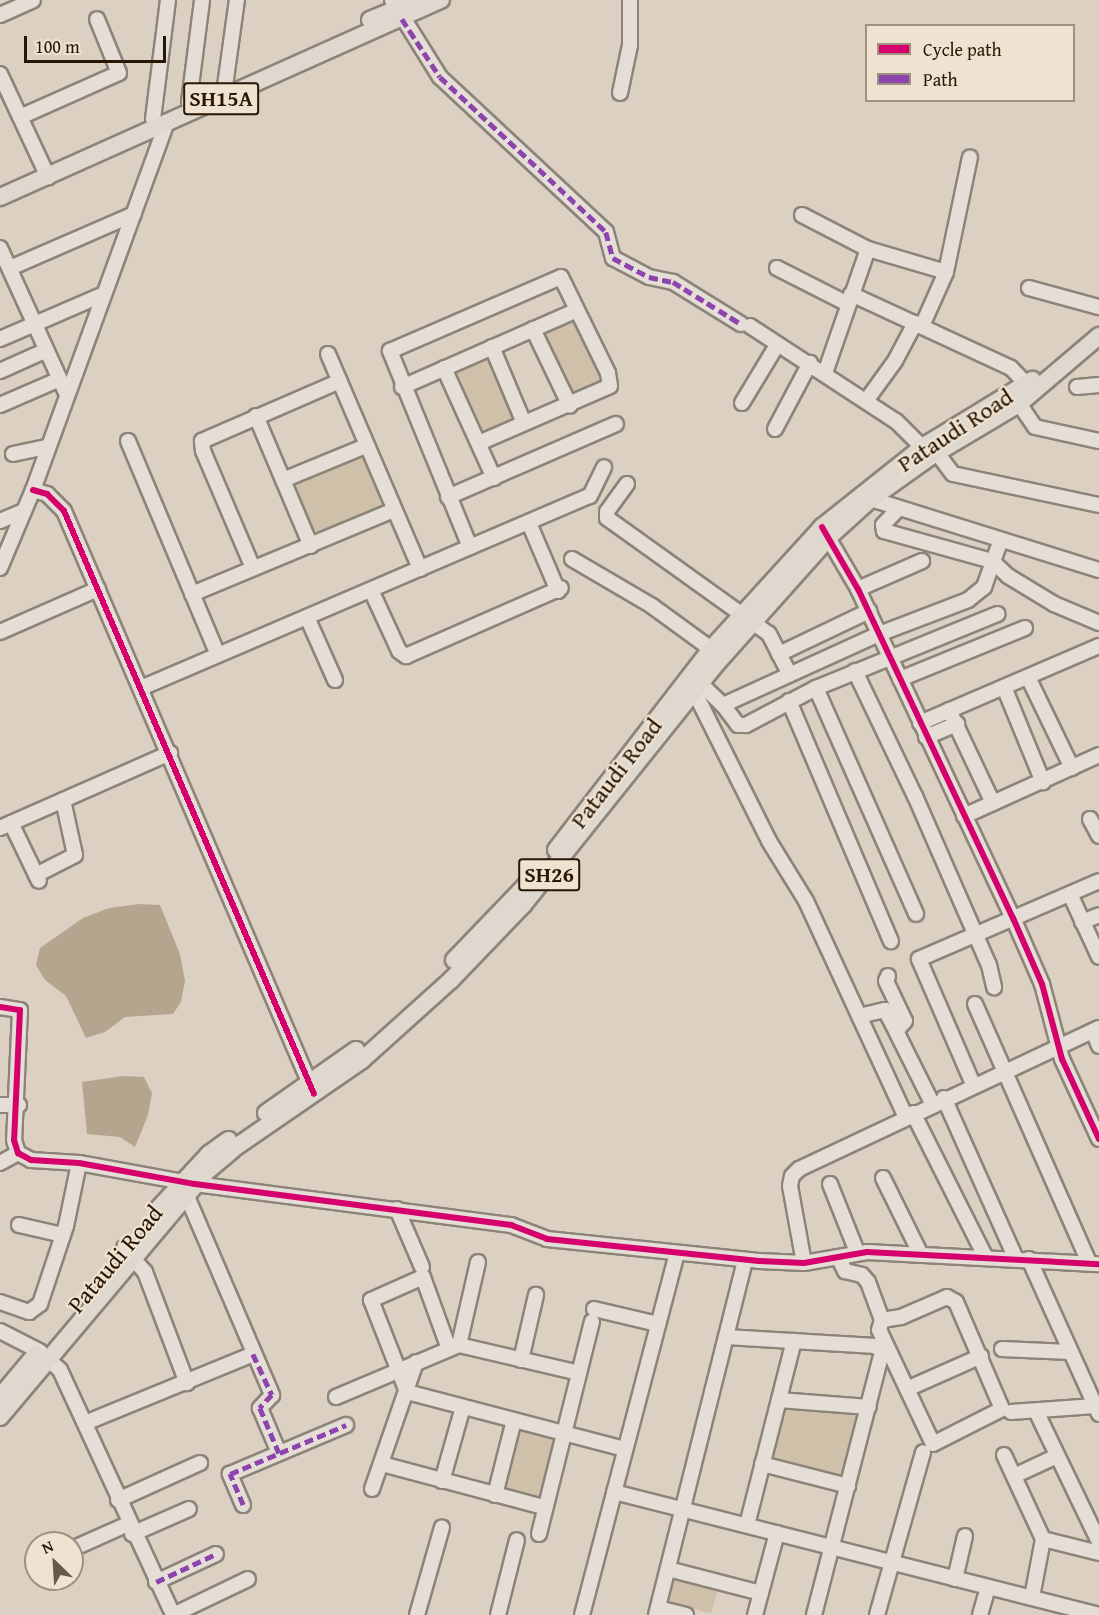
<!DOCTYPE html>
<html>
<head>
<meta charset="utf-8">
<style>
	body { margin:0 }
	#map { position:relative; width:1099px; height:1615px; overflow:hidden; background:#dbd0c1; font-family:"Gentium Book Plus",serif }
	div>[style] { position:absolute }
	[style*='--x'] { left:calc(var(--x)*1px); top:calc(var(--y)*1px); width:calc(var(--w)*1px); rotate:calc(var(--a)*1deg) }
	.green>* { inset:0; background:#cfc0aa; transform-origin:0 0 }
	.water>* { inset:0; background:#b5a58f }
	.roads { filter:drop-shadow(2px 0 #8c8479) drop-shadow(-2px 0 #8c8479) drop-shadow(0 2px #8c8479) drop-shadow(0 -2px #8c8479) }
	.minor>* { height:14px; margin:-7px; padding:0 7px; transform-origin:7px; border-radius:7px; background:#e4ded6 }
	.major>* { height:16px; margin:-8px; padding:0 8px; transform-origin:8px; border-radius:8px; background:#ded8cf }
	.quiet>* { height:4.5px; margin-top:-2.25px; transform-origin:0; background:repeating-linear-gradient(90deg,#8e44ad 0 9px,transparent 0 13.5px) }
	.cycleway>* { height:6px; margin:-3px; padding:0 3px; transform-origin:3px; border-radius:3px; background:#d6006c }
	span { translate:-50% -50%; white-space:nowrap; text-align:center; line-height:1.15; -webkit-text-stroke:4.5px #efe2d0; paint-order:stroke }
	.shield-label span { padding:2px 4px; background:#efe2d0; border:2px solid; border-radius:4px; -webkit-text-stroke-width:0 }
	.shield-label { font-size:22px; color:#281705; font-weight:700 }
	.street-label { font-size:24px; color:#281705 }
	.legend { position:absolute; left:865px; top:24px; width:210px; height:78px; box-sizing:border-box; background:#efe2d0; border:2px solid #9f917f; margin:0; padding:8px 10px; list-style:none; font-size:18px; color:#281705 }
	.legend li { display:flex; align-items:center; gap:12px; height:30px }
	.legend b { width:30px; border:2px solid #9f917f }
	.north { position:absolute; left:24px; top:1531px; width:60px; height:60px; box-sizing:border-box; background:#efe2d0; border:2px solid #9f917f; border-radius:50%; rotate:335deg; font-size:16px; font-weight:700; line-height:24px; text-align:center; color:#281705 }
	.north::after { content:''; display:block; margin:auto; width:21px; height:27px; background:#675847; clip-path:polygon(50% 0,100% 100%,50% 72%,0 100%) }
	.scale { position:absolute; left:24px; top:36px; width:142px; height:27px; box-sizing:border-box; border:3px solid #281705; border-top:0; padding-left:8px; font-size:18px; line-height:21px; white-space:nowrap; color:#281705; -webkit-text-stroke:4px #efe2d0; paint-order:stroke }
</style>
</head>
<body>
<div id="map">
	<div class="green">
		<div style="left:575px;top:315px;width:72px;height:39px;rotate:67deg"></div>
		<div style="left:487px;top:355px;width:72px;height:39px;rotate:67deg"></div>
		<div style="left:362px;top:455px;width:57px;height:75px;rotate:67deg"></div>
		<div style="clip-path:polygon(786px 1409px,861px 1413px,844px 1477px,773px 1459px)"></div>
		<div style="left:519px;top:1429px;width:37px;height:64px;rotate:14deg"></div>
		<div style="left:671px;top:1578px;width:48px;height:24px;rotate:15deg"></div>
	</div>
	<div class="water">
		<div style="clip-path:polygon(139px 904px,160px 905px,180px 954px,185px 981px,181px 1002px,173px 1014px,125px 1017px,105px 1032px,86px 1038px,66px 996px,45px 980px,36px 965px,40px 948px,83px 918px,109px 908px)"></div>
		<div style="clip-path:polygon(123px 1076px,144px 1077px,152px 1093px,148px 1115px,135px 1147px,120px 1137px,87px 1134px,82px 1082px)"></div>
	</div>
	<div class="roads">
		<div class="minor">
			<div style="--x:392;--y:0;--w:91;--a:58.1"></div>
			<div style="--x:440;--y:77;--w:227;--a:43"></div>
			<div style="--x:606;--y:232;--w:27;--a:75"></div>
			<div style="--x:613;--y:258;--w:41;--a:27.8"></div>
			<div style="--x:649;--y:277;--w:25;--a:12"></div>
			<div style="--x:673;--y:282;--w:80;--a:31.7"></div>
			<div style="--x:0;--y:15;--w:36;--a:-24"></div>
			<div style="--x:0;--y:74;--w:114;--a:65"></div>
			<div style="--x:225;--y:86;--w:87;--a:-82.1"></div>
			<div style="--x:620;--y:93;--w:49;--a:-78.2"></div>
			<div style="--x:630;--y:45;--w:45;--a:-90"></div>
			<div style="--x:191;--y:112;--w:10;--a:-101"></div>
			<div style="--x:189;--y:102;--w:103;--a:-82.7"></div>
			<div style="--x:20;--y:117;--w:108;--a:-24"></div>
			<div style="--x:119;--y:73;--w:58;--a:-112.2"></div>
			<div style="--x:153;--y:119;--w:120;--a:-82.8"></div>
			<div style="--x:802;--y:215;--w:74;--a:27.3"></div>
			<div style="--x:868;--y:249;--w:81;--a:16.4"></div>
			<div style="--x:0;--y:248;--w:159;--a:65.5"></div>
			<div style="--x:10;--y:268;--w:135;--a:-23.5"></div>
			<div style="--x:777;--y:268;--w:80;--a:26.9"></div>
			<div style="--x:1029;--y:288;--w:73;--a:15.2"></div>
			<div style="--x:851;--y:294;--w:176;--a:24.8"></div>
			<div style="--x:1011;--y:368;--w:32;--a:46"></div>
			<div style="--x:750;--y:326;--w:174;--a:33.1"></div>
			<div style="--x:896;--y:421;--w:45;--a:45"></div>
			<div style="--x:922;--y:326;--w:59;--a:-66"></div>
			<div style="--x:946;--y:272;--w:117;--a:-78.2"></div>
			<div style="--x:533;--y:329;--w:85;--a:64.3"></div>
			<div style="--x:0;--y:339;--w:113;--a:-23.4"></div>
			<div style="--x:492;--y:347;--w:82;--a:67.2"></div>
			<div style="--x:328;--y:354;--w:234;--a:66.8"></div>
			<div style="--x:444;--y:368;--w:121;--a:65.6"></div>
			<div style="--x:0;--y:371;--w:51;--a:-24.1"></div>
			<div style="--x:825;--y:373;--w:131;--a:-70.9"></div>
			<div style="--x:402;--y:387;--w:191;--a:-23.7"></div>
			<div style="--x:1077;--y:387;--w:22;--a:-5"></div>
			<div style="--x:1014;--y:396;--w:37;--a:56"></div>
			<div style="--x:1035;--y:427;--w:66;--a:12.3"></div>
			<div style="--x:866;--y:401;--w:49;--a:-54.1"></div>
			<div style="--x:895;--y:361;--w:43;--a:-62.2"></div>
			<div style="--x:742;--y:403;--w:68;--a:-58.9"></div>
			<div style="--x:0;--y:405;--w:65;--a:-23.4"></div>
			<div style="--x:256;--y:416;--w:141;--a:67.1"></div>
			<div style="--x:775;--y:429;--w:75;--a:-62.1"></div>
			<div style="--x:128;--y:441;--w:232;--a:67.2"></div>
			<div style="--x:937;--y:453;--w:26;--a:53"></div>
			<div style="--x:953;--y:474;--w:149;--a:12"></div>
			<div style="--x:13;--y:454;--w:35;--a:-12"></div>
			<div style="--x:283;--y:480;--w:90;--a:-22.3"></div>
			<div style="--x:627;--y:484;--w:34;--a:126"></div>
			<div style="--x:607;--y:512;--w:6;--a:90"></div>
			<div style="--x:607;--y:518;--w:199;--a:35.6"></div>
			<div style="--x:769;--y:634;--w:44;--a:62.9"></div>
			<div style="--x:33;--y:490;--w:15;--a:16"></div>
			<div style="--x:47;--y:494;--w:24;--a:45"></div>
			<div style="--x:64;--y:511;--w:631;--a:66.77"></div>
			<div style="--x:448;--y:497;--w:183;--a:-23.5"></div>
			<div style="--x:871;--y:499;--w:239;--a:17.3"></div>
			<div style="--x:898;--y:509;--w:22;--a:133"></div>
			<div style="--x:883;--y:525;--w:6;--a:81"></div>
			<div style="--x:884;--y:531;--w:112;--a:15.5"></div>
			<div style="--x:992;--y:561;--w:22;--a:43"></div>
			<div style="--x:1008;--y:576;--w:54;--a:31.3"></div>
			<div style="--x:1054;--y:604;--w:49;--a:22.9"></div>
			<div style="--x:0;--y:521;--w:26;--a:-23"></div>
			<div style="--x:529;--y:523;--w:74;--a:66.9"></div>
			<div style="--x:823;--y:529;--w:69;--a:59.7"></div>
			<div style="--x:858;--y:589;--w:364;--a:64.8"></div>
			<div style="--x:1013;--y:918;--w:72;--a:66.3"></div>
			<div style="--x:1042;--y:984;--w:78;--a:75.1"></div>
			<div style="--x:1062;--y:1059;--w:88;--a:65.2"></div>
			<div style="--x:470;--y:547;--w:212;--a:-112.2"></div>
			<div style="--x:390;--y:351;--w:186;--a:-23.4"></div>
			<div style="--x:561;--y:277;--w:107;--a:63.9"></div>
			<div style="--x:608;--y:373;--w:13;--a:81"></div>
			<div style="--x:610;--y:386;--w:143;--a:156.5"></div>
			<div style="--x:572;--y:559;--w:93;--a:30.4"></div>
			<div style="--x:652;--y:606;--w:73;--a:36.1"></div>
			<div style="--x:0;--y:568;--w:85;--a:-67.1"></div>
			<div style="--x:33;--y:490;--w:392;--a:-70"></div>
			<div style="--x:253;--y:568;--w:127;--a:-113.1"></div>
			<div style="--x:203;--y:451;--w:10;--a:-96"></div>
			<div style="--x:202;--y:441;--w:150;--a:-23.5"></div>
			<div style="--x:858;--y:589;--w:70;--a:-23.6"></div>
			<div style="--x:371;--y:590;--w:67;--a:65.3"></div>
			<div style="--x:399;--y:651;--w:9;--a:36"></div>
			<div style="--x:406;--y:656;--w:169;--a:-23.7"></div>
			<div style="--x:192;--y:594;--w:219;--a:-22.6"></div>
			<div style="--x:307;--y:617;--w:69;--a:66"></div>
			<div style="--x:0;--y:632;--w:107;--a:-23.7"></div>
			<div style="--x:779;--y:654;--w:100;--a:-25.5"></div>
			<div style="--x:855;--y:671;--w:139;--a:64.4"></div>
			<div style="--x:915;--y:796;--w:184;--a:66.4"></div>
			<div style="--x:989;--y:965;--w:23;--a:77"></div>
			<div style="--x:1028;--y:677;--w:101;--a:64.2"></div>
			<div style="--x:900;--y:679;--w:135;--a:-22.2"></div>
			<div style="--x:701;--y:684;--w:30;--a:44"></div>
			<div style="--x:723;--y:705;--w:171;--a:-24.5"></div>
			<div style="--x:879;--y:634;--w:95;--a:-20.9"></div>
			<div style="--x:968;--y:600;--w:21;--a:-39"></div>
			<div style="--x:984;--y:587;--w:48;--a:-70.4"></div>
			<div style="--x:1004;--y:687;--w:103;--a:67.7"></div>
			<div style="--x:141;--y:688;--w:488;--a:-23.2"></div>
			<div style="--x:590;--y:496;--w:32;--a:-64"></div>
			<div style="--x:816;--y:688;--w:247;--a:66.1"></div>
			<div style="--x:695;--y:693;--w:165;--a:63.4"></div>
			<div style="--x:769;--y:841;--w:70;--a:58.3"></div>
			<div style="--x:806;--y:901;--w:238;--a:65.2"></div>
			<div style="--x:789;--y:701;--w:261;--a:67"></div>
			<div style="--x:723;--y:705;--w:25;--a:53"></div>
			<div style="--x:738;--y:725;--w:8;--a:0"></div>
			<div style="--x:746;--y:725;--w:79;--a:-27.9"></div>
			<div style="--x:816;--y:688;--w:196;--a:-22.2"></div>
			<div style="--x:949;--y:710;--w:103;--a:64.7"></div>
			<div style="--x:920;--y:723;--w:195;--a:-23.3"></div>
			<div style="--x:926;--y:737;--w:34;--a:-23"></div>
			<div style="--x:964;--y:816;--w:148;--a:-24.3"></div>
			<div style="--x:1090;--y:819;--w:19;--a:62"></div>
			<div style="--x:11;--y:823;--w:64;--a:64.2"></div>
			<div style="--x:0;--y:828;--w:186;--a:-23.8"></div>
			<div style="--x:36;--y:875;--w:44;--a:-27.1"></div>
			<div style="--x:75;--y:855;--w:56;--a:-102.3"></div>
			<div style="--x:1070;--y:894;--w:69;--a:65.3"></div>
			<div style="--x:1082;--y:922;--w:18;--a:-22"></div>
			<div style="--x:888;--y:976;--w:5;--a:112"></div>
			<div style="--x:886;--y:981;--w:44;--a:64.6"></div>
			<div style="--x:905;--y:1021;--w:13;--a:132"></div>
			<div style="--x:896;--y:1031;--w:80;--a:63.4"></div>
			<div style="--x:975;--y:1004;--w:283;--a:66.2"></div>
			<div style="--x:0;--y:1007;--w:20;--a:9"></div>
			<div style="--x:20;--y:1010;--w:130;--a:92.6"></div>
			<div style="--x:14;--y:1140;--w:14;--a:73"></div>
			<div style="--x:18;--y:1153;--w:15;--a:28"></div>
			<div style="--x:31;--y:1160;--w:48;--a:3.6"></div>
			<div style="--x:79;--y:1163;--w:118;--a:10.3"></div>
			<div style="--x:195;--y:1184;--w:319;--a:7.4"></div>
			<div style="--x:511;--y:1225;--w:39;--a:21"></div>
			<div style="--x:547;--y:1239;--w:213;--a:5.9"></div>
			<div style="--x:759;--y:1261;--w:45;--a:2.5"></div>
			<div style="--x:804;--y:1263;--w:64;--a:-9.9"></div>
			<div style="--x:867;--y:1252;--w:232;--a:3"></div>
			<div style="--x:859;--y:1016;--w:27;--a:-13"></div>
			<div style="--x:885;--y:1010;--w:24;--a:62"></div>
			<div style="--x:1093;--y:1031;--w:16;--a:68"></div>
			<div style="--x:973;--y:1084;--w:136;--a:-113.4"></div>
			<div style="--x:919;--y:959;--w:196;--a:-23.4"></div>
			<div style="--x:944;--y:1098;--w:176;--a:65.9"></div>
			<div style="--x:0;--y:1105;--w:19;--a:0"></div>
			<div style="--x:913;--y:1113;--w:160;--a:63.3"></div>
			<div style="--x:0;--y:1163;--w:21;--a:-29"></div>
			<div style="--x:883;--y:1178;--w:86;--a:63.7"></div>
			<div style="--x:830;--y:1184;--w:73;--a:68.3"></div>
			<div style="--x:186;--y:1194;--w:219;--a:66.8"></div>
			<div style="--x:272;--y:1395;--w:18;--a:133"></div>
			<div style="--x:260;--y:1408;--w:49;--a:67.1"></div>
			<div style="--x:397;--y:1209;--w:63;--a:66.7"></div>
			<div style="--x:19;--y:1225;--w:45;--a:12.8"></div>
			<div style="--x:124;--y:1248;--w:32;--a:49"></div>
			<div style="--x:145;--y:1272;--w:119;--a:69.3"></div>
			<div style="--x:838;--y:1257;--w:16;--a:63"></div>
			<div style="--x:845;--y:1271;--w:17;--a:13"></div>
			<div style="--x:862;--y:1275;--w:9;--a:49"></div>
			<div style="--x:868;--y:1282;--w:40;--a:69.8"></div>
			<div style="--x:882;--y:1320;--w:19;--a:-9"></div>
			<div style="--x:901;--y:1317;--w:50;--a:-23.5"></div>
			<div style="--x:947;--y:1297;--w:10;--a:29"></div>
			<div style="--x:956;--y:1302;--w:116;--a:66.7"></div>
			<div style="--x:1002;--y:1409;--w:77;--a:153.1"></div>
			<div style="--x:933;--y:1444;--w:126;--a:-115.3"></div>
			<div style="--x:879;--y:1330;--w:10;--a:-73"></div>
			<div style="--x:1029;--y:1259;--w:170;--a:65.7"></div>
			<div style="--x:804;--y:1263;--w:78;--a:-100.3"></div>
			<div style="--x:790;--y:1186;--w:10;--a:-79"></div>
			<div style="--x:792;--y:1176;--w:10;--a:-45"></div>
			<div style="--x:799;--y:1169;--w:331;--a:-25.2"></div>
			<div style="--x:0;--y:1302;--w:31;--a:19"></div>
			<div style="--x:29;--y:1312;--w:14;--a:-36"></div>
			<div style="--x:40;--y:1304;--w:82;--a:-71.6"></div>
			<div style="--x:66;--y:1226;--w:64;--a:-78.3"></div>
			<div style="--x:594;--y:1309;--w:66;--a:13.2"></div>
			<div style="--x:0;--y:1331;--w:44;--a:27.1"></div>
			<div style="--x:39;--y:1351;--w:28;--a:42"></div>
			<div style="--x:60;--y:1370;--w:270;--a:65.2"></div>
			<div style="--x:726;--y:1337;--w:150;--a:3.4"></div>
			<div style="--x:876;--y:1346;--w:8;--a:45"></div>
			<div style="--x:882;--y:1352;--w:272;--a:104.5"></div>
			<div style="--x:459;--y:1345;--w:85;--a:-77.1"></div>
			<div style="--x:449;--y:1349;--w:77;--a:-109.9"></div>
			<div style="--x:423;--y:1277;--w:57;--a:156.1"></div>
			<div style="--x:371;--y:1300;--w:99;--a:68.6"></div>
			<div style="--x:407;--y:1392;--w:225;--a:14.7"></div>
			<div style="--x:1002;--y:1349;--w:68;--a:2.5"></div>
			<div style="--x:521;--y:1360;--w:67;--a:-77"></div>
			<div style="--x:907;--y:1389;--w:81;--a:-24"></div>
			<div style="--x:336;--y:1397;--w:134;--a:-22.9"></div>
			<div style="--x:459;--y:1345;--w:123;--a:13.1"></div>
			<div style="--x:779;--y:1400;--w:90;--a:4.4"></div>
			<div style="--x:1036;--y:1411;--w:145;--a:64.3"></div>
			<div style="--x:1011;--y:1412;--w:84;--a:-4.1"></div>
			<div style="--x:85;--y:1423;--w:182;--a:-22.3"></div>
			<div style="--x:1004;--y:1455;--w:93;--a:65.1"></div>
			<div style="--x:1043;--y:1539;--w:59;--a:100.7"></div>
			<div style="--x:382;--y:1464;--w:168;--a:14.9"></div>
			<div style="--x:762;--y:1464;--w:89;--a:14.3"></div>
			<div style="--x:1014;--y:1476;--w:47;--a:-24.9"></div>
			<div style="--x:442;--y:1481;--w:77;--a:-74.2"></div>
			<div style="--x:372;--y:1489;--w:134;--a:-70.9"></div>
			<div style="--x:614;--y:1492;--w:500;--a:14.23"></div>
			<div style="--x:495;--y:1495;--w:77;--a:-75.8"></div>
			<div style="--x:118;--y:1500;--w:90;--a:-24.3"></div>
			<div style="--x:243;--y:1505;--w:34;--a:-113"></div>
			<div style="--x:230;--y:1474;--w:126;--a:-22.9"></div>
			<div style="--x:747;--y:1525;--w:190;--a:-75.7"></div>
			<div style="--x:132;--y:1534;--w:62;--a:-23.7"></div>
			<div style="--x:539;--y:1534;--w:219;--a:-76"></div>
			<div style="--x:1043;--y:1539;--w:58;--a:14"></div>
			<div style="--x:72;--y:1549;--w:61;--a:-24.1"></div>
			<div style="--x:668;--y:1569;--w:96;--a:14.5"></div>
			<div style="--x:955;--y:1579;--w:44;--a:-76.9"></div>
			<div style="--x:156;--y:1582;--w:66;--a:-25"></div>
			<div style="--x:658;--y:1608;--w:29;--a:14"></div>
			<div style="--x:173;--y:1615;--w:83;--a:-25.6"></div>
			<div style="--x:417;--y:1615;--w:91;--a:-74.1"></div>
			<div style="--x:498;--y:1615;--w:77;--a:-75.8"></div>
			<div style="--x:582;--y:1615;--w:374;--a:-75.3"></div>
			<div style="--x:656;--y:1615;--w:366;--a:-75.9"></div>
			<div style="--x:755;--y:1615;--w:85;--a:-75"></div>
			<div style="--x:877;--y:1615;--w:169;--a:-74.2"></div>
			<div style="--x:980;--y:1615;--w:29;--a:-74"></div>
		</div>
		<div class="major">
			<div style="--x:370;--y:20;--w:52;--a:-22.6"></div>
			<div style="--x:0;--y:197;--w:483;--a:-24.1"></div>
			<div style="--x:556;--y:850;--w:254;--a:-52.4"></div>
			<div style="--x:711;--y:649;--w:165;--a:-47.7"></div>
			<div style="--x:822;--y:527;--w:130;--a:-38.5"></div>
			<div style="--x:924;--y:446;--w:127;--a:-31.4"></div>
			<div style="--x:454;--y:960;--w:115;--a:-46.1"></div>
			<div style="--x:266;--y:1113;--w:110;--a:-35"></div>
			<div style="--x:159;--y:1208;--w:74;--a:-47.2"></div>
			<div style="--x:209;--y:1154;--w:24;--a:-36"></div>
			<div style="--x:0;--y:1397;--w:56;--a:-50.1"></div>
			<div style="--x:0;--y:1417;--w:320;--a:-49.9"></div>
			<div style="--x:206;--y:1172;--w:35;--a:-40"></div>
			<div style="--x:233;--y:1149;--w:157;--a:-34.6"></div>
			<div style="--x:362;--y:1060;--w:120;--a:-42"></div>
			<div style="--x:451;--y:980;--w:104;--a:-46.2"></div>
			<div style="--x:523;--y:905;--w:310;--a:-51.3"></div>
			<div style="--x:717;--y:663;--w:170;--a:-48.3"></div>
			<div style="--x:830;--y:536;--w:55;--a:-42.1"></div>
			<div style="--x:871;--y:499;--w:72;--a:-35.4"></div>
			<div style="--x:930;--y:457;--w:104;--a:-30.8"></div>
			<div style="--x:1019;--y:404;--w:105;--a:-40.4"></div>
		</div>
	</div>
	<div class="quiet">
		<div style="--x:402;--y:19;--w:69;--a:56.8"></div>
		<div style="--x:440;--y:77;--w:227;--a:43"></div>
		<div style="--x:606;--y:232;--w:27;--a:75"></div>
		<div style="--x:613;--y:258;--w:41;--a:27.8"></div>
		<div style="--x:649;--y:277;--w:25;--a:12"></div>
		<div style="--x:673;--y:282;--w:80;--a:31.7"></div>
		<div style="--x:253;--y:1354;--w:45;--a:65.1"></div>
		<div style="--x:272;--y:1395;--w:18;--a:133"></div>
		<div style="--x:260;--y:1408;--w:49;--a:67.1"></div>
		<div style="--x:243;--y:1505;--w:34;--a:-113"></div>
		<div style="--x:230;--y:1474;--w:126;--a:-22.9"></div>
		<div style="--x:156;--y:1582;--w:66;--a:-25"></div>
	</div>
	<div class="cycleway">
		<div style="--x:33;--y:490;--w:15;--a:16"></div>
		<div style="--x:47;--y:494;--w:24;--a:45"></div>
		<div style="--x:64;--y:511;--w:634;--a:66.79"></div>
		<div style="--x:822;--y:527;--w:72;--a:59.9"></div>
		<div style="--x:858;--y:589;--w:364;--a:64.8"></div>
		<div style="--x:1013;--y:918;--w:72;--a:66.3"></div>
		<div style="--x:1042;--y:984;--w:78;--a:75.1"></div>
		<div style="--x:1062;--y:1059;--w:88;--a:65.2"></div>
		<div style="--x:0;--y:1007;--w:20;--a:9"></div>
		<div style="--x:20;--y:1010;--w:130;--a:92.6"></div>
		<div style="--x:14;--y:1140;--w:14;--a:73"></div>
		<div style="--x:18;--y:1153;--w:15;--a:28"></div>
		<div style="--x:31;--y:1160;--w:48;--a:3.6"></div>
		<div style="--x:79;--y:1163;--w:118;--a:10.3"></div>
		<div style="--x:195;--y:1184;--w:319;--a:7.4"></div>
		<div style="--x:511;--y:1225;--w:39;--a:21"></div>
		<div style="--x:547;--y:1239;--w:213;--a:5.9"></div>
		<div style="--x:759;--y:1261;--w:45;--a:2.5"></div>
		<div style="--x:804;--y:1263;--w:64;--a:-9.9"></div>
		<div style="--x:867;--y:1252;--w:232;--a:3"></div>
	</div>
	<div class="shield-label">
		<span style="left:221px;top:99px">SH15A</span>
		<span style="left:549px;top:875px">SH26</span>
	</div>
	<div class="street-label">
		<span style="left:955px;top:430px;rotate:-33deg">Pataudi Road</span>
		<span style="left:616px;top:773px;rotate:-52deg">Pataudi Road</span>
		<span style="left:115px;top:1259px;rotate:-50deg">Pataudi Road</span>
	</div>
	<ul class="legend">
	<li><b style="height:8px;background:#d6006c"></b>Cycle path</li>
	<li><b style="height:8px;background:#8e44ad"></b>Path</li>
	</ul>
	<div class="north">N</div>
	<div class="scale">100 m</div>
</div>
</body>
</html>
